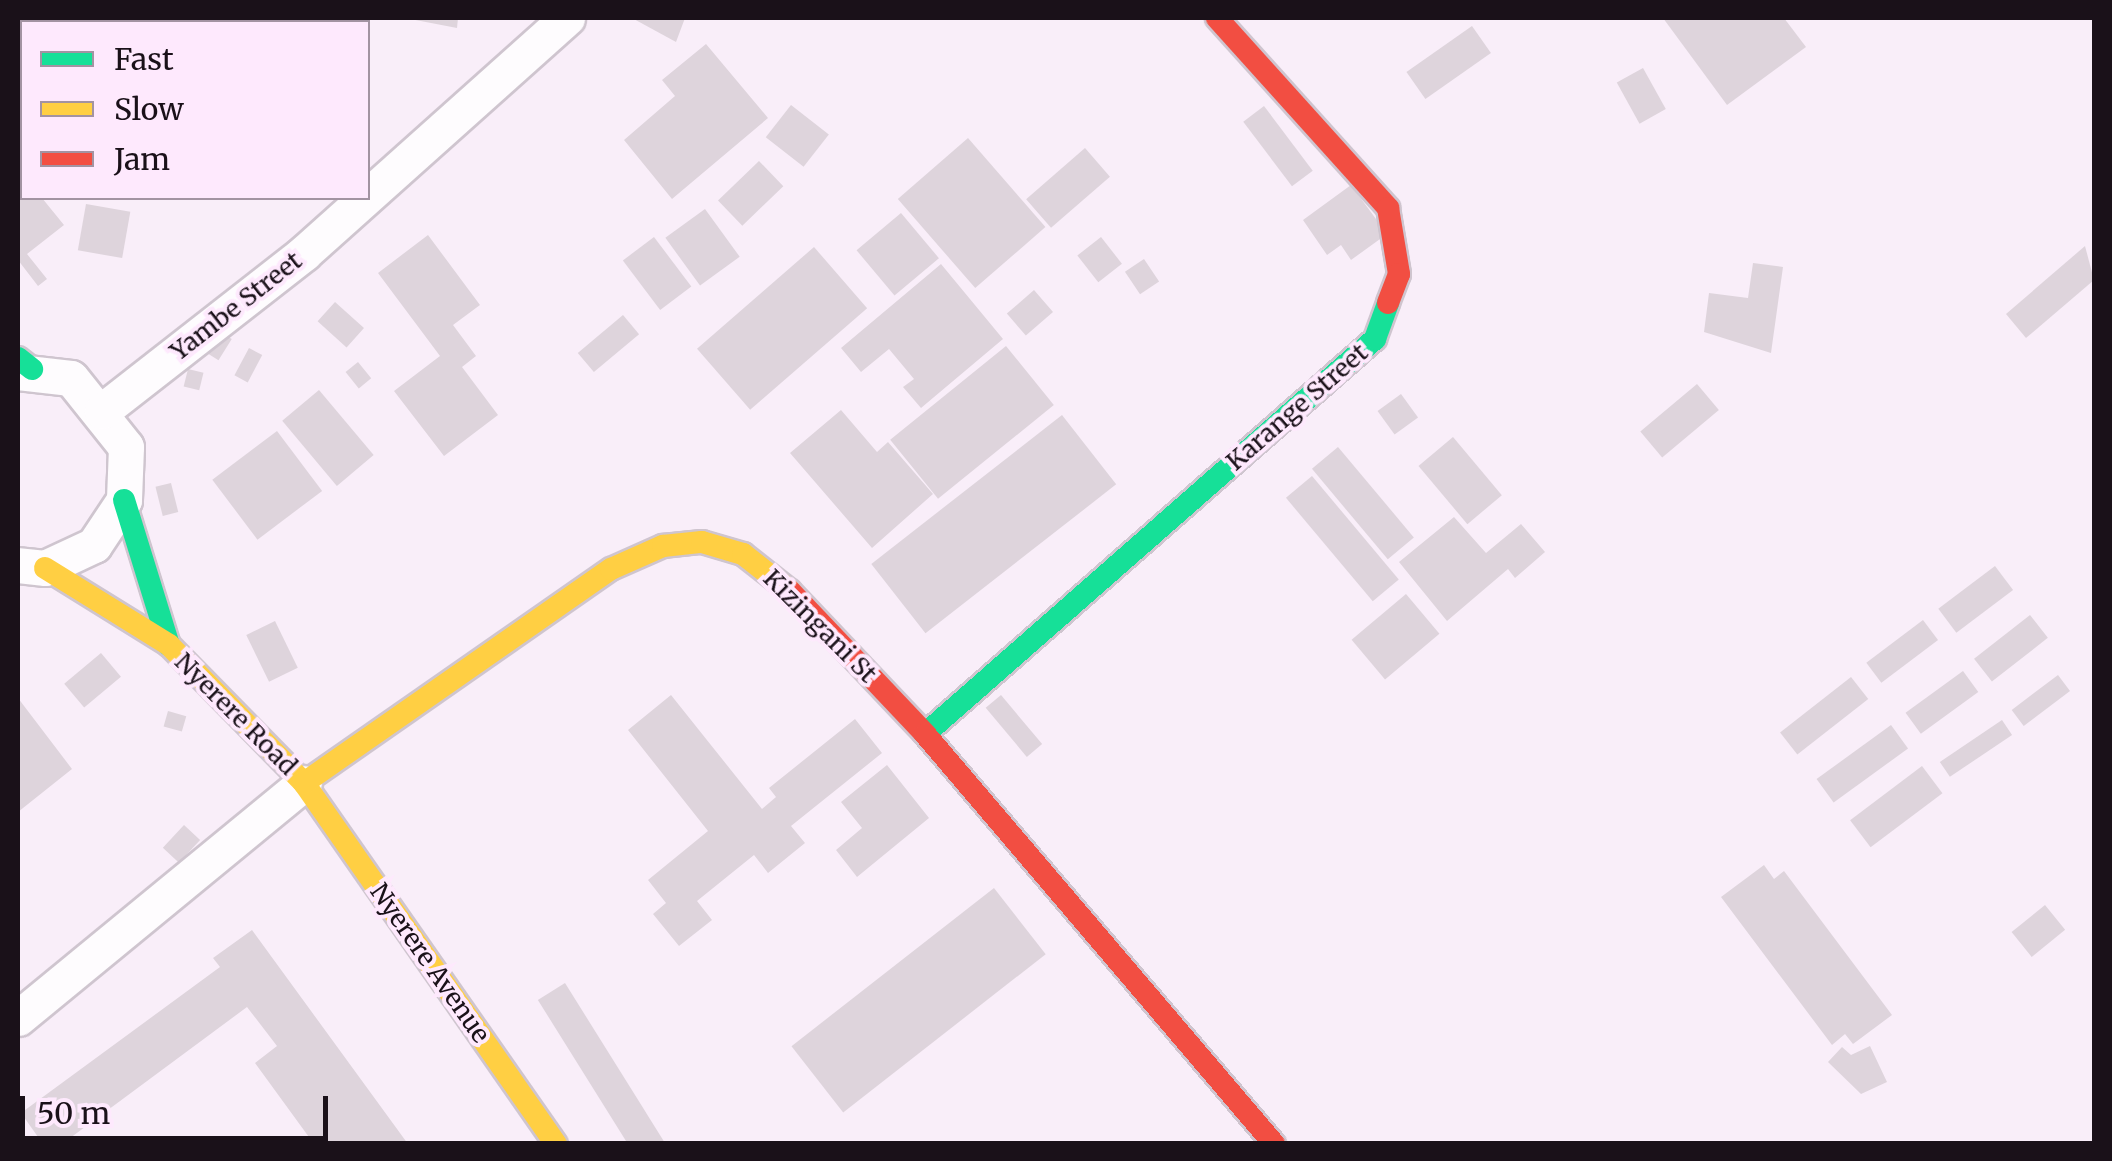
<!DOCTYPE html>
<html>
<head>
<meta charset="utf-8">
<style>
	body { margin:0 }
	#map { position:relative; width:2112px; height:1161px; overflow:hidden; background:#f9eef9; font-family:Merriweather,serif }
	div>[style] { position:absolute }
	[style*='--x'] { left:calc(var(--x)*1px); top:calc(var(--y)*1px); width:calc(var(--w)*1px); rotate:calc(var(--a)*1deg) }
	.building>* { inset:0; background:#ded4dc; transform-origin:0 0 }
	.roads { filter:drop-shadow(2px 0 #cfc5cf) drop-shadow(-2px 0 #cfc5cf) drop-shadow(0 2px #cfc5cf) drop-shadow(0 -2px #cfc5cf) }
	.street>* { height:35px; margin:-17.5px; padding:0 17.5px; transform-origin:17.5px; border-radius:17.5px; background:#fefcfe }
	.fast>* { height:22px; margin:-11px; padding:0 11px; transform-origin:11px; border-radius:11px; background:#16e098 }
	.slow>* { height:22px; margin:-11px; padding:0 11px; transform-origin:11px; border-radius:11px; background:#ffcf43 }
	.jam>* { height:22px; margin:-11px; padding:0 11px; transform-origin:11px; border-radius:11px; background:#f24e42 }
	span { translate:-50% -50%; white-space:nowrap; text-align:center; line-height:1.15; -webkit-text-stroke:8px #fee9fd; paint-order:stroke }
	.street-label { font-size:25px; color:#1a1119 }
	.frame { position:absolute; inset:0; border:20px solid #1a1119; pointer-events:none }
	.legend { position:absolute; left:20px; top:20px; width:350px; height:180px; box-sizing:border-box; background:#fee9fd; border:2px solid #a393a2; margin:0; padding:12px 18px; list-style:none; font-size:30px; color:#1a1119 }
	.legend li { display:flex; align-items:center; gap:20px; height:50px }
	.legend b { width:50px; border:2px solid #a393a2 }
	.scale { position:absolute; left:20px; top:1096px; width:308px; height:45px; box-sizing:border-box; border:5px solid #1a1119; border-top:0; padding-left:12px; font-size:30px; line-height:35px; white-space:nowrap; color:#1a1119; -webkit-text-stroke:8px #fee9fd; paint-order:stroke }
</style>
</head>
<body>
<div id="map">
	<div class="building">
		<div style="clip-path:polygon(83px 18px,186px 18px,83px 22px)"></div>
		<div style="clip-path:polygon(298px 18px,352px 18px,297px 22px)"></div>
		<div style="clip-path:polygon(405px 18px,458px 18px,457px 28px)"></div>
		<div style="clip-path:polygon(632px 18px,685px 18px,676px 42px)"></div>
		<div style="clip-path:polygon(1663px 18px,1784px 18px,1806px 47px,1727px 105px)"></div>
		<div style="left:1472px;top:26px;width:33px;height:80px;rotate:55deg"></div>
		<div style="clip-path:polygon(706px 44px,768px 118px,672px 199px,624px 140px,675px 96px,662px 80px)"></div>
		<div style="left:1643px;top:68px;width:47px;height:30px;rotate:61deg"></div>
		<div style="clip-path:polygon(18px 97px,22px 198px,42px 198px,64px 225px,27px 254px,47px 279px,38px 286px,18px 260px)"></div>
		<div style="left:791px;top:105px;width:48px;height:41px;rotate:38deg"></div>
		<div style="left:1264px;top:106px;width:81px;height:26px;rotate:53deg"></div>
		<div style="left:968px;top:138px;width:118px;height:93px;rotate:49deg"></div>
		<div style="left:1085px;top:148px;width:38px;height:78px;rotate:49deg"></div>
		<div style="left:759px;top:161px;width:35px;height:57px;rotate:46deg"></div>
		<div style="clip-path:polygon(1351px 185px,1387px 234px,1351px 260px,1341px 245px,1327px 255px,1303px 220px)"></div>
		<div style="left:86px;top:204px;width:45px;height:47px;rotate:10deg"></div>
		<div style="left:705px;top:209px;width:59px;height:49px;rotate:54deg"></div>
		<div style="left:901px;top:213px;width:59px;height:58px;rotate:50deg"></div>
		<div style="clip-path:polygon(428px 235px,480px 305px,453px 325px,476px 356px,462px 367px,498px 415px,444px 456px,394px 391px,440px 356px,378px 273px)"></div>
		<div style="left:654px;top:237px;width:62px;height:39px;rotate:53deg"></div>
		<div style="left:1101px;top:237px;width:34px;height:30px;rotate:52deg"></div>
		<div style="clip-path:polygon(2085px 246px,2094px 280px,2026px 338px,2006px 314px)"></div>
		<div style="left:814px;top:247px;width:81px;height:155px;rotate:49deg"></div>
		<div style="left:1144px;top:259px;width:27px;height:23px;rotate:56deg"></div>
		<div style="clip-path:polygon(1753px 263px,1783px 267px,1771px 353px,1704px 332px,1709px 293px,1748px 298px)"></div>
		<div style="clip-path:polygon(941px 264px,1003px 339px,921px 408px,903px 387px,914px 379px,889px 349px,861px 372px,841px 348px)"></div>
		<div style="left:1034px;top:290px;width:29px;height:36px;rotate:49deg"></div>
		<div style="left:335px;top:302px;width:39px;height:26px;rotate:42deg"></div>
		<div style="left:623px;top:315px;width:25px;height:59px;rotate:50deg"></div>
		<div style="left:219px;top:331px;width:15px;height:25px;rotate:32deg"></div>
		<div style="left:1006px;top:346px;width:76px;height:149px;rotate:51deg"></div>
		<div style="left:249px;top:348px;width:15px;height:31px;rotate:28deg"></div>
		<div style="left:358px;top:362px;width:21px;height:16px;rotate:51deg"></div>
		<div style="left:188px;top:369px;width:16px;height:18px;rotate:14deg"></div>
		<div style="left:1697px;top:384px;width:34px;height:74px;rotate:50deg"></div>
		<div style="left:319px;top:390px;width:85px;height:48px;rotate:50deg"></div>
		<div style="left:1401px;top:394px;width:29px;height:29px;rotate:54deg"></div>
		<div style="clip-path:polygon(841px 410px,877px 452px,888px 442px,933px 494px,872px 548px,790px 453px)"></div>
		<div style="left:1062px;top:415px;width:88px;height:242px;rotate:52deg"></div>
		<div style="left:277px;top:431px;width:75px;height:81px;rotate:53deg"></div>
		<div style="left:1453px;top:437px;width:76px;height:45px;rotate:50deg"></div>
		<div style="left:1338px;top:447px;width:118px;height:34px;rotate:50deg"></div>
		<div style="left:1312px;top:476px;width:135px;height:34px;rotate:50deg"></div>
		<div style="left:171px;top:483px;width:30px;height:16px;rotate:76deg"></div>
		<div style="clip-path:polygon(1454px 517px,1486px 553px,1521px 524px,1545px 552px,1515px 578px,1508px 569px,1447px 621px,1399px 562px)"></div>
		<div style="left:1995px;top:566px;width:30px;height:71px;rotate:53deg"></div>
		<div style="left:1406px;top:594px;width:52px;height:71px;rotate:50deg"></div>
		<div style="left:2030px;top:615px;width:29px;height:71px;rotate:52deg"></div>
		<div style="left:1923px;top:620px;width:25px;height:71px;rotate:53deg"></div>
		<div style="left:275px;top:621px;width:52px;height:32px;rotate:64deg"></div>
		<div style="left:101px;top:653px;width:31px;height:48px;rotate:50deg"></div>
		<div style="left:1963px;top:671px;width:26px;height:71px;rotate:54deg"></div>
		<div style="left:2058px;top:675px;width:20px;height:58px;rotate:53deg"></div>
		<div style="left:1851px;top:677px;width:28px;height:90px;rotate:52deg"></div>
		<div style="clip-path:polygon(671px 695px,762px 809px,776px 797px,769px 788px,855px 719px,882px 753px,791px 826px,805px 843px,768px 873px,754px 855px,697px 901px,712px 920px,679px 946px,653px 914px,666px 903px,648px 880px,708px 831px,628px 730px)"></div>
		<div style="left:1001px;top:695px;width:64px;height:20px;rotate:50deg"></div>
		<div style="clip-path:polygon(18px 698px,72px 769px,18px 812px,19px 749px)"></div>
		<div style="left:168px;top:711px;width:19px;height:16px;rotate:16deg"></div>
		<div style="left:2002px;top:720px;width:18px;height:75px;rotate:56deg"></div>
		<div style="left:1891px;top:725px;width:29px;height:92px;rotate:54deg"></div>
		<div style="clip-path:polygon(887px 765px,929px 818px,857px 877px,836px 850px,862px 828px,841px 802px)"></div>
		<div style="left:1922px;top:766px;width:34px;height:90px;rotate:53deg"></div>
		<div style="left:184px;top:825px;width:22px;height:31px;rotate:43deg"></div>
		<div style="clip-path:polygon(1764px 865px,1774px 879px,1784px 871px,1892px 1015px,1853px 1044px,1845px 1034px,1832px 1045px,1721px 897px)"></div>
		<div style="left:994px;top:888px;width:84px;height:257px;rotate:52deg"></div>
		<div style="left:2045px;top:905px;width:32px;height:43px;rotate:51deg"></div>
		<div style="clip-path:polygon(252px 930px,408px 1144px,314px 1144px,255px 1063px,277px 1046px,247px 1007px,62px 1144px,43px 1144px,21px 1113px,220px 967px,213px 958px)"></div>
		<div style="left:565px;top:983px;width:191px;height:32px;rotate:58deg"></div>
		<div style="clip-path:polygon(1870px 1046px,1887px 1082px,1861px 1094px,1828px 1062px,1842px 1047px,1851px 1055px)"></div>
	</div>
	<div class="roads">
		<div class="street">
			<div style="--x:18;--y:372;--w:53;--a:6.5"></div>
			<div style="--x:71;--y:378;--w:88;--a:51.4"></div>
			<div style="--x:126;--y:447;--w:53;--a:92.2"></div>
			<div style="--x:124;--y:500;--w:54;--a:123.7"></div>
			<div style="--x:94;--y:545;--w:54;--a:154.9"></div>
			<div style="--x:45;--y:568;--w:27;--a:-174"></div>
			<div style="--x:102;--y:411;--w:256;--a:-38"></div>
			<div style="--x:304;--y:253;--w:353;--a:-41.8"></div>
			<div style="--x:18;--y:1018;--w:370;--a:-39.4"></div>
		</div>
		<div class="fast">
			<div style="--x:18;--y:358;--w:18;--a:38"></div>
			<div style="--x:124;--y:500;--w:152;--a:72.8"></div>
			<div style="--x:925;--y:734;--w:599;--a:-41.28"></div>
			<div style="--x:1375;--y:339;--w:38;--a:-70"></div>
		</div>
		<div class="slow">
			<div style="--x:45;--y:568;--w:146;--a:31.8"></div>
			<div style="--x:169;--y:645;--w:193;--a:45.6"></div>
			<div style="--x:304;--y:783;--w:440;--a:55.1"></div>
			<div style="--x:304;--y:783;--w:374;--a:-34.9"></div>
			<div style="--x:611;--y:569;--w:57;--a:-23.9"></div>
			<div style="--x:663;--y:546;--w:39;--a:-6"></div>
			<div style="--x:702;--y:542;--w:43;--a:16.3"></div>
			<div style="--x:743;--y:554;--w:60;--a:38.2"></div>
		</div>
		<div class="jam">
			<div style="--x:1217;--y:18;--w:256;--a:48"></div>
			<div style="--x:1388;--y:208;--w:67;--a:80.5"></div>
			<div style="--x:1399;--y:274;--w:31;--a:111"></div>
			<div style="--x:790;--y:591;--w:197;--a:46.6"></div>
			<div style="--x:925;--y:734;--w:538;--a:49.59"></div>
		</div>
	</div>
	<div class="street-label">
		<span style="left:236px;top:306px;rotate:-38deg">Yambe Street</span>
		<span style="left:1297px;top:407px;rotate:-41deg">Karange Street</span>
		<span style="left:820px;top:626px;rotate:45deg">Kizingani St</span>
		<span style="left:236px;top:714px;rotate:45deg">Nyerere Road</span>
		<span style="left:430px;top:963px;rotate:55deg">Nyerere Avenue</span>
	</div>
	<div class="frame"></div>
	<ul class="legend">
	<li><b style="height:12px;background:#16e098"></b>Fast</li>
	<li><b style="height:12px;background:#ffcf43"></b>Slow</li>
	<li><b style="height:12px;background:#f24e42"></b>Jam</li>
	</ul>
	<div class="scale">50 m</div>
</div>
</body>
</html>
